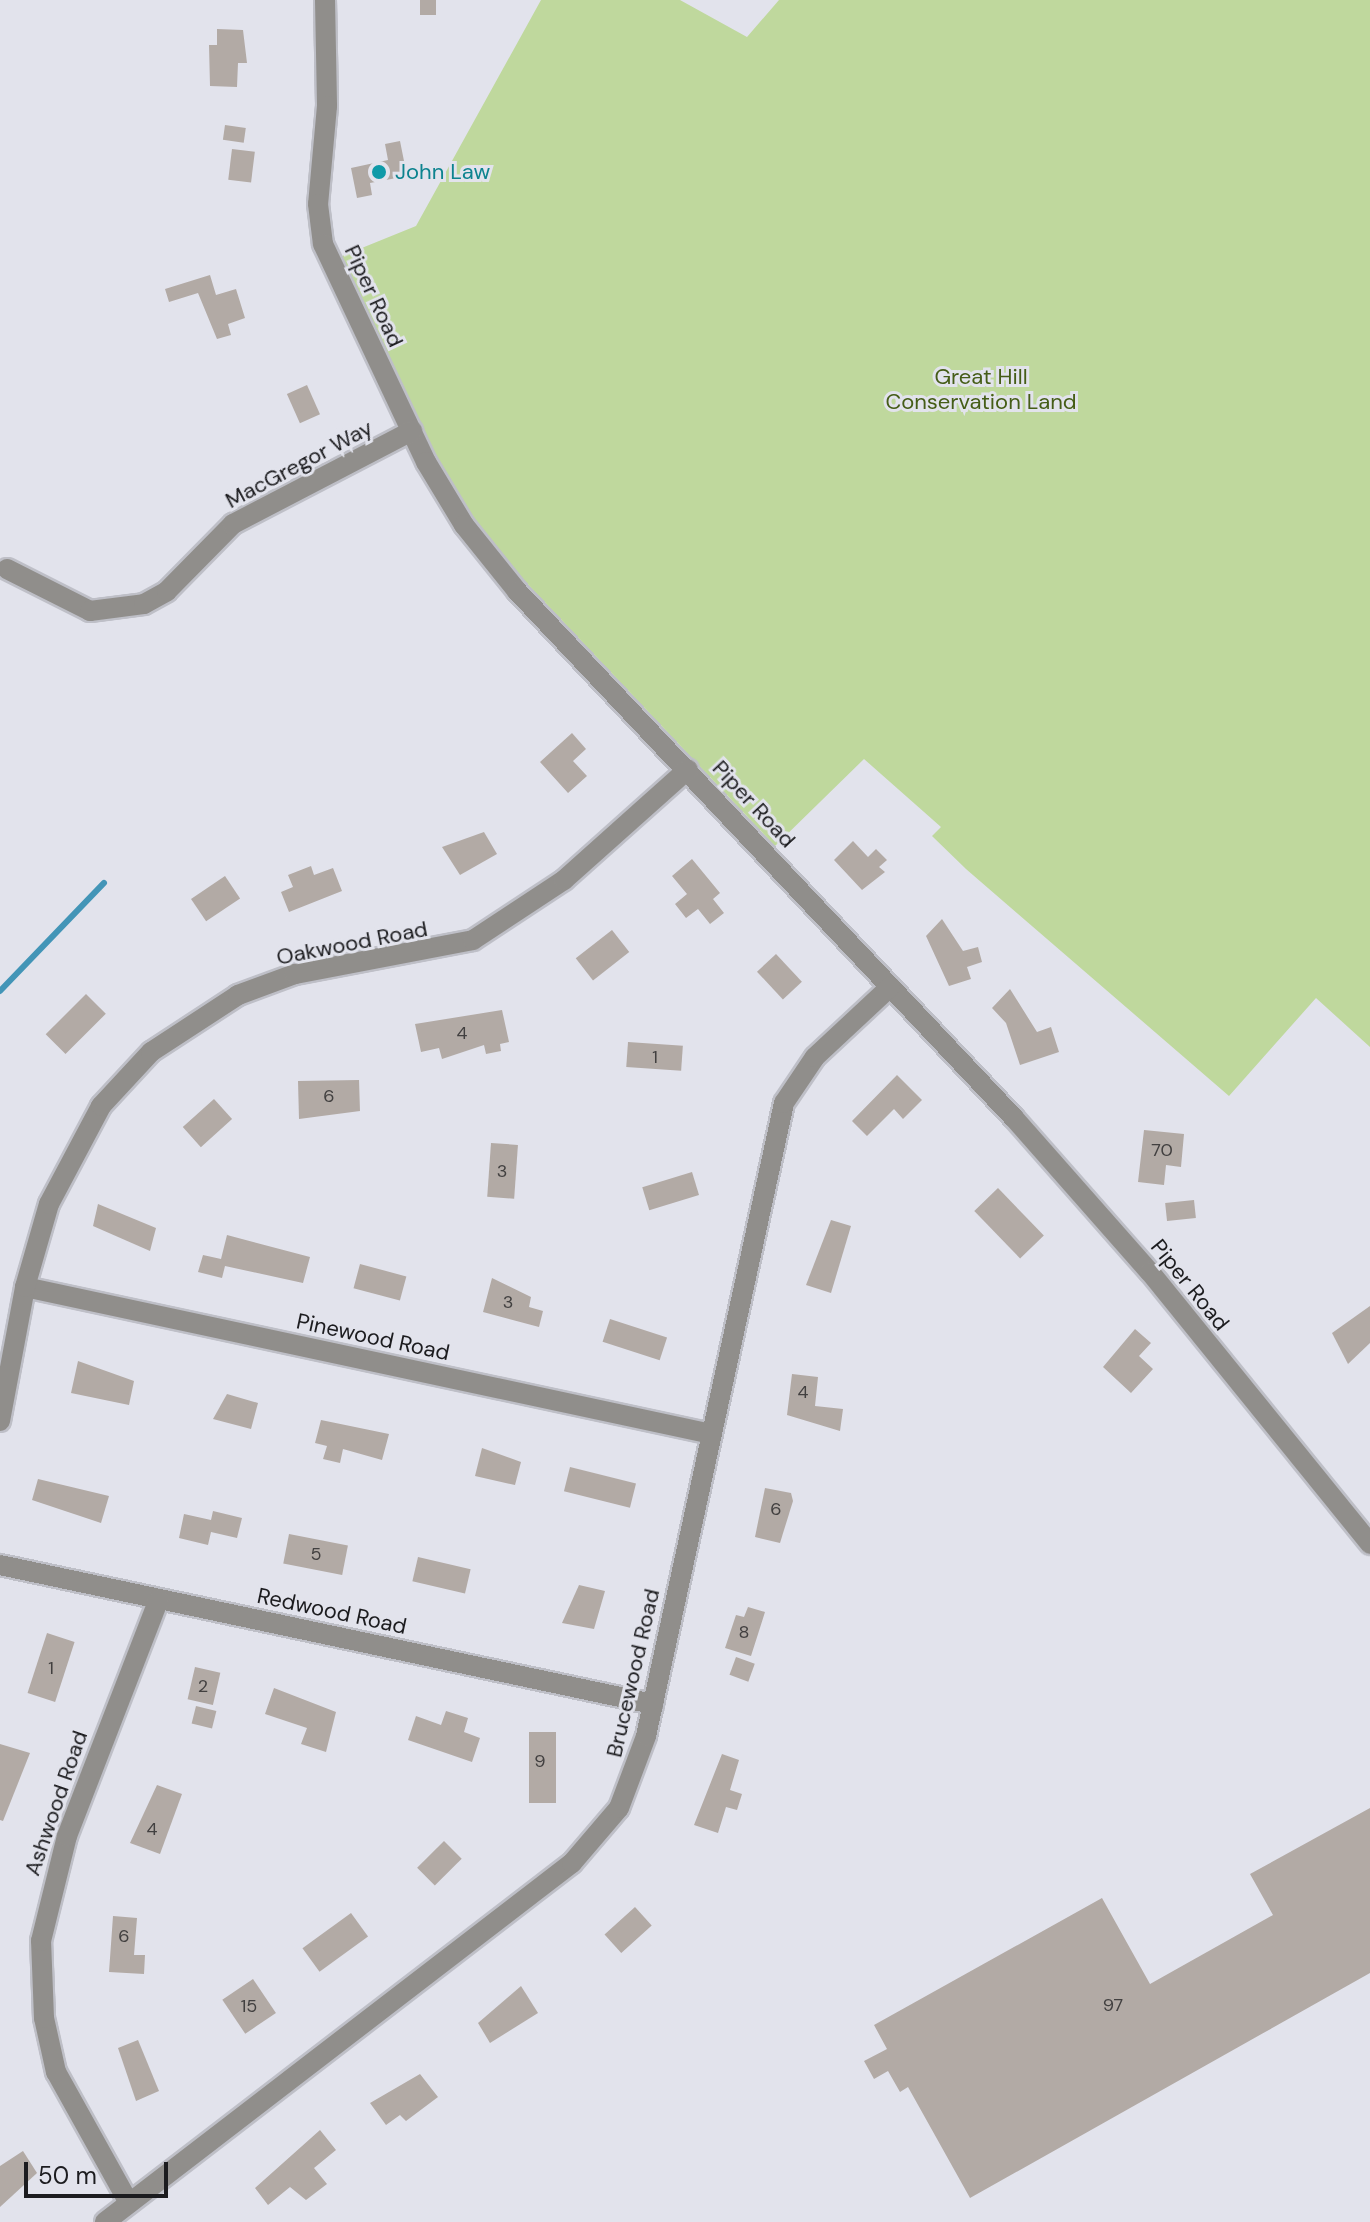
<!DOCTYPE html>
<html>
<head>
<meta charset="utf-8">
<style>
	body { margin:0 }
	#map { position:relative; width:1370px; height:2222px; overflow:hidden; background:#e2e3ec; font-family:"DM Sans",sans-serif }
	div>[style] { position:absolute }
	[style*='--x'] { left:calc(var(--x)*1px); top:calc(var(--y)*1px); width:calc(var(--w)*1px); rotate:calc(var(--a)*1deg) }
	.green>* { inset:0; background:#bfd89d }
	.stream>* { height:6px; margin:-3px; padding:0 3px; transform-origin:3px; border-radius:3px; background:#4395b7 }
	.building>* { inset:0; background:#b2aaa5; transform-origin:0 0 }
	.roads { filter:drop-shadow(2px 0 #bebfc7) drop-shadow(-2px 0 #bebfc7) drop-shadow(0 2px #bebfc7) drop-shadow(0 -2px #bebfc7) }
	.minor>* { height:20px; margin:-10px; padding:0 10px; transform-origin:10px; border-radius:10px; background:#908e8b }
	.dots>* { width:22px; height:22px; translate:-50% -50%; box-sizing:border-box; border:4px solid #e2e3ec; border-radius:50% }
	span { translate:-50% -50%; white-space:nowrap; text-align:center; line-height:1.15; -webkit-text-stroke:6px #e2e3ec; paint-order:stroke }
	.number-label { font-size:18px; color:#424040 }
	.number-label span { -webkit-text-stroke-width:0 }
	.culture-label { font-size:22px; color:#0d838f }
	.left { translate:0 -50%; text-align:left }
	.street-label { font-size:22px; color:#1c1c1f }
	.park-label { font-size:22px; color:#455d17 }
	.scale { position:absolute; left:24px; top:2162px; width:144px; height:36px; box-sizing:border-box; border:4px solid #1c1c1f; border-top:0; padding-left:10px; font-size:24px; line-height:28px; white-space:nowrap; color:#1c1c1f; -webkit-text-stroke:6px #e2e3ec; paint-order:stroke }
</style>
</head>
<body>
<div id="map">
	<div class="green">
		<div style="clip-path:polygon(541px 0,680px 0,747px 37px,779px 0,1370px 0,1370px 1047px,1316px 998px,1229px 1096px,966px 869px,932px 836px,941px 827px,864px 759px,775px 846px,488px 542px,439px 470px,342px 256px,416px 226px)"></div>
	</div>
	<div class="stream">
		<div style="--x:0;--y:991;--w:150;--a:-46.1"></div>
	</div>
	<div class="building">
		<div style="left:420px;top:0;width:16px;height:15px"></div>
		<div style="clip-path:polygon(217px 29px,243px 30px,247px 63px,238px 63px,237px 87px,210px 86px,209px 45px,217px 45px)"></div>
		<div style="left:225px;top:125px;width:21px;height:15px;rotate:8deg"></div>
		<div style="clip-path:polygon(400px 141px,407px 176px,370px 183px,372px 195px,357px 198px,351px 168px,388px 160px,385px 144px)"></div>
		<div style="left:232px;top:149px;width:23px;height:31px;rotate:7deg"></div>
		<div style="clip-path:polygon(210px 275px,216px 295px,236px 289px,245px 318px,228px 324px,231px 335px,217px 339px,198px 293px,169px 302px,165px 289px)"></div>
		<div style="left:307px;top:385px;width:32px;height:22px;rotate:66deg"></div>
		<div style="clip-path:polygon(572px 733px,586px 749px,573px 761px,587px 776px,568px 793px,540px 762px)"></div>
		<div style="clip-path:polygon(484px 832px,497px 854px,460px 875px,442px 847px)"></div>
		<div style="clip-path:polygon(853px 841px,868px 857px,876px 849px,887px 860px,879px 867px,885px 872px,862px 890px,834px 860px)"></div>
		<div style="clip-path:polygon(692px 859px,720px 893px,713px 899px,724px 913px,710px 924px,698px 909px,686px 918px,675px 904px,687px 894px,672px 876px)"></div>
		<div style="clip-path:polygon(311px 866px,314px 875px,333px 868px,342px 891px,289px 912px,281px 892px,293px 887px,288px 875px)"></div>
		<div style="left:225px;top:876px;width:27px;height:41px;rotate:56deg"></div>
		<div style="clip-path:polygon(942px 919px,963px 951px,978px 947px,982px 962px,967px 967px,971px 979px,949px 986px,926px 936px)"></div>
		<div style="left:612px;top:930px;width:28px;height:46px;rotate:52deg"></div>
		<div style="left:776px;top:954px;width:38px;height:26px;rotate:47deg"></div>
		<div style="clip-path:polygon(1010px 989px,1037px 1032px,1051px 1027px,1059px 1052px,1020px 1065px,1006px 1023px,992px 1008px)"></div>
		<div style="left:86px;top:994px;width:28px;height:57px;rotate:45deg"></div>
		<div style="clip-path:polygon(502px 1010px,509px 1042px,500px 1044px,501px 1051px,486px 1054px,484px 1045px,442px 1059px,439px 1048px,421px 1052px,415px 1024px)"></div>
		<div style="left:628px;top:1042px;width:55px;height:25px;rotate:4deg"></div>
		<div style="clip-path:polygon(897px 1075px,922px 1100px,903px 1119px,894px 1109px,867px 1136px,852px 1121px)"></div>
		<div style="clip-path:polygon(359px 1080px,360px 1111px,299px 1119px,298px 1081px)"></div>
		<div style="left:214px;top:1099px;width:27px;height:42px;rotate:48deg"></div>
		<div style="clip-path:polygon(1144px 1130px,1184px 1134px,1181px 1167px,1166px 1165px,1164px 1185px,1138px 1182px)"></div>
		<div style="left:491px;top:1143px;width:27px;height:54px;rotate:4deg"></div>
		<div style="left:692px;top:1172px;width:24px;height:52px;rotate:73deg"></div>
		<div style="left:998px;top:1188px;width:66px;height:33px;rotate:46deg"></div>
		<div style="left:1194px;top:1200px;width:18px;height:29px;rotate:84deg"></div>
		<div style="clip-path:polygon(98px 1204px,156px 1228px,150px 1251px,93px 1226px)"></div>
		<div style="clip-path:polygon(831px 1220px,851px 1226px,831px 1293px,806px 1285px)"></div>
		<div style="clip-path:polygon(227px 1235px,310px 1257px,303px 1283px,225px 1266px,222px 1278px,198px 1272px,203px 1255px,221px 1259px)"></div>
		<div style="left:360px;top:1264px;width:48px;height:25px;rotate:15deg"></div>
		<div style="clip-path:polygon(492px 1278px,531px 1297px,529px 1307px,543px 1311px,539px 1327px,483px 1312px)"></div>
		<div style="clip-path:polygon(1370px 1306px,1370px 1343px,1348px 1364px,1332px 1333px)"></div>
		<div style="left:610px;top:1319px;width:60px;height:24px;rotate:18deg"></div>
		<div style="clip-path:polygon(1135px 1329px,1151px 1343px,1139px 1356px,1153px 1369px,1131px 1393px,1103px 1367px)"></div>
		<div style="clip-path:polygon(78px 1361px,134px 1381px,129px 1405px,71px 1393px)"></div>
		<div style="clip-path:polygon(792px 1374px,818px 1377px,815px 1406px,843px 1409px,840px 1431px,787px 1415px)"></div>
		<div style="clip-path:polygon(227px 1394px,258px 1403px,251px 1429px,213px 1419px)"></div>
		<div style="clip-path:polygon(321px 1420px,389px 1434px,382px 1460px,343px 1449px,340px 1463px,323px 1459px,327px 1446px,315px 1443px)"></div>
		<div style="clip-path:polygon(482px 1448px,521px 1462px,515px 1485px,475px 1476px)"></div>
		<div style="left:570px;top:1467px;width:68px;height:25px;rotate:14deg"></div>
		<div style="clip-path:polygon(38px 1479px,109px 1496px,101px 1523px,32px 1500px)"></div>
		<div style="clip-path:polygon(765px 1488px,791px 1493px,793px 1501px,780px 1543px,755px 1537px)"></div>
		<div style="clip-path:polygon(213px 1511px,242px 1518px,237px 1538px,211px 1532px,208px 1545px,179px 1538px,184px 1514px,211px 1520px)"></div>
		<div style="left:289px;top:1534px;width:60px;height:30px;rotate:11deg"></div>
		<div style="left:418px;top:1557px;width:54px;height:25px;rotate:13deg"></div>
		<div style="clip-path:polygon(579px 1585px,605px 1591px,594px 1629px,562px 1623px)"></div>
		<div style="clip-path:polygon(748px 1607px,765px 1612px,751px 1656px,725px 1648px,736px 1615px,744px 1617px)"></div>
		<div style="left:47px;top:1633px;width:29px;height:63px;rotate:18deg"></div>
		<div style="left:736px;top:1657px;width:20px;height:19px;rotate:20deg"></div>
		<div style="left:195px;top:1667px;width:26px;height:33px;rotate:13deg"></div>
		<div style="clip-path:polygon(274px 1688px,336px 1712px,326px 1752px,301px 1744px,307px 1728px,265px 1714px)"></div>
		<div style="left:196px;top:1706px;width:21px;height:18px;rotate:14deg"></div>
		<div style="clip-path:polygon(446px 1711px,468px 1718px,464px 1732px,480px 1738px,472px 1762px,408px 1740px,416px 1716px,441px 1725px)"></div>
		<div style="left:529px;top:1732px;width:27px;height:71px"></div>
		<div style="clip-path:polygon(0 1744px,30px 1753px,3px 1821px,0 1820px)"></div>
		<div style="clip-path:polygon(722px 1754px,739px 1760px,730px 1790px,742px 1794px,737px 1810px,726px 1807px,718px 1833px,694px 1825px)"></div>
		<div style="clip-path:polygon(157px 1785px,182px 1794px,160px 1854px,130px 1843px)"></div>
		<div style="clip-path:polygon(1370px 1808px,1370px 1973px,970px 2198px,908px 2087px,900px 2092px,888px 2071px,874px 2079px,864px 2061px,887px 2049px,874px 2025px,1102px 1898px,1150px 1984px,1273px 1915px,1250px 1874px)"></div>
		<div style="left:444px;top:1841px;width:25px;height:38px;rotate:45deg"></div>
		<div style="left:635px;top:1907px;width:25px;height:41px;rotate:48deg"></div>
		<div style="left:351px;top:1913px;width:29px;height:60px;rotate:54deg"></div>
		<div style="clip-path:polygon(113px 1916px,137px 1918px,134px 1955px,145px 1955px,144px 1974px,109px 1972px)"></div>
		<div style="left:253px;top:1979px;width:41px;height:37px;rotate:56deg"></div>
		<div style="clip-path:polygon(521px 1986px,538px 2013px,490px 2043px,478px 2023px)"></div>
		<div style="clip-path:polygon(138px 2040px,159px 2091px,136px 2101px,118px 2048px)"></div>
		<div style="clip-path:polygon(420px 2074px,438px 2097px,406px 2121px,400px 2115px,386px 2125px,370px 2103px)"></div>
		<div style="clip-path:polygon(320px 2130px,336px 2150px,314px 2168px,327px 2184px,306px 2200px,290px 2187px,268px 2205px,255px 2188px)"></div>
		<div style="clip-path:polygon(23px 2151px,37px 2173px,0 2207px,0 2166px)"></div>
	</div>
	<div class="roads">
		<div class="minor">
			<div style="--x:325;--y:0;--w:106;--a:88.9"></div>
			<div style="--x:327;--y:106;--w:98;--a:95.2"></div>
			<div style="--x:318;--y:204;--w:40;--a:82.9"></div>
			<div style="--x:323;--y:244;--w:241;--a:64.7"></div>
			<div style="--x:426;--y:462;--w:74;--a:58.9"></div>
			<div style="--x:464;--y:525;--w:85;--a:51.2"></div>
			<div style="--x:517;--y:591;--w:724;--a:46.68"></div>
			<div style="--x:1014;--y:1118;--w:205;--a:48.6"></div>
			<div style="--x:1150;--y:1272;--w:350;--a:51"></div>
			<div style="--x:7;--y:569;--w:93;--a:26.8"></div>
			<div style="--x:90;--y:611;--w:54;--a:-7.4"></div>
			<div style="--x:144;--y:604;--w:26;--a:-29"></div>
			<div style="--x:167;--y:591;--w:94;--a:-45.4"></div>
			<div style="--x:233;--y:524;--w:202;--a:-27.5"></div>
			<div style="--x:25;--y:1287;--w:702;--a:12.09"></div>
			<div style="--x:0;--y:1421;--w:136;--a:-79.4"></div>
			<div style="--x:25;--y:1287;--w:86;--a:-73.9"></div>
			<div style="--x:49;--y:1204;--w:111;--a:-62"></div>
			<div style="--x:101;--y:1106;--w:74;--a:-47.2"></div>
			<div style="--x:151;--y:1052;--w:104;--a:-33.2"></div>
			<div style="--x:238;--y:995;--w:61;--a:-20.2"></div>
			<div style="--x:295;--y:974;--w:181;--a:-10.8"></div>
			<div style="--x:473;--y:940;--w:109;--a:-33.4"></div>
			<div style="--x:564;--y:880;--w:166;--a:-41.8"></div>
			<div style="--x:0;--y:1565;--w:668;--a:12.02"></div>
			<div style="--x:129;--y:2203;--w:150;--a:-119.1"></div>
			<div style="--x:56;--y:2072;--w:55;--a:-102.5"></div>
			<div style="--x:44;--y:2018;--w:77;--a:-92.2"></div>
			<div style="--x:41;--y:1941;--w:108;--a:-76.1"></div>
			<div style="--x:67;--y:1836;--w:254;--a:-68.8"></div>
			<div style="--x:105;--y:2222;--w:589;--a:-37.55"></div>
			<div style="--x:572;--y:1863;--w:72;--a:-49.5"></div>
			<div style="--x:619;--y:1808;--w:77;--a:-69.4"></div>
			<div style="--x:646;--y:1736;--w:648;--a:-77.7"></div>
			<div style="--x:784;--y:1103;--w:55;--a:-56"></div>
			<div style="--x:815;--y:1057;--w:103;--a:-43"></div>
		</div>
	</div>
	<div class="dots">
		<div style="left:379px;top:172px;background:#0f9aa8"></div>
	</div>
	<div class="number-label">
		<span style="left:462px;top:1033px">4</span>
		<span style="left:655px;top:1057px">1</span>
		<span style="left:329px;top:1096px">6</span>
		<span style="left:1162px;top:1150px">70</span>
		<span style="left:502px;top:1171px">3</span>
		<span style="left:508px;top:1302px">3</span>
		<span style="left:803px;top:1392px">4</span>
		<span style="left:776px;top:1509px">6</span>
		<span style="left:316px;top:1554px">5</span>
		<span style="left:744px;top:1632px">8</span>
		<span style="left:51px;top:1668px">1</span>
		<span style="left:203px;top:1686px">2</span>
		<span style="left:540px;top:1761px">9</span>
		<span style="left:152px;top:1829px">4</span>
		<span style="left:124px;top:1936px">6</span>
		<span style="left:1113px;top:2005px">97</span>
		<span style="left:249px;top:2006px">15</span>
	</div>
	<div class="culture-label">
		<span class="left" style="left:395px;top:172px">John Law</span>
	</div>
	<div class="street-label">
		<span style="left:374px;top:296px;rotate:65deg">Piper Road</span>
		<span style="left:299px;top:464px;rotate:-28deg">MacGregor Way</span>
		<span style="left:754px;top:804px;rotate:47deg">Piper Road</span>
		<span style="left:352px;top:943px;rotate:-11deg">Oakwood Road</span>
		<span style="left:1190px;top:1285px;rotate:51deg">Piper Road</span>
		<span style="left:373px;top:1337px;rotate:12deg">Pinewood Road</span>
		<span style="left:332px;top:1611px;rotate:12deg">Redwood Road</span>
		<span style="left:633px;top:1673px;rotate:-77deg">Brucewood Road</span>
		<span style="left:56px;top:1803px;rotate:-71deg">Ashwood Road</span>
	</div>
	<div class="park-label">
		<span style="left:981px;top:389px">Great Hill<br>Conservation Land</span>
	</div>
	<div class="scale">50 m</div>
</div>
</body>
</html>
